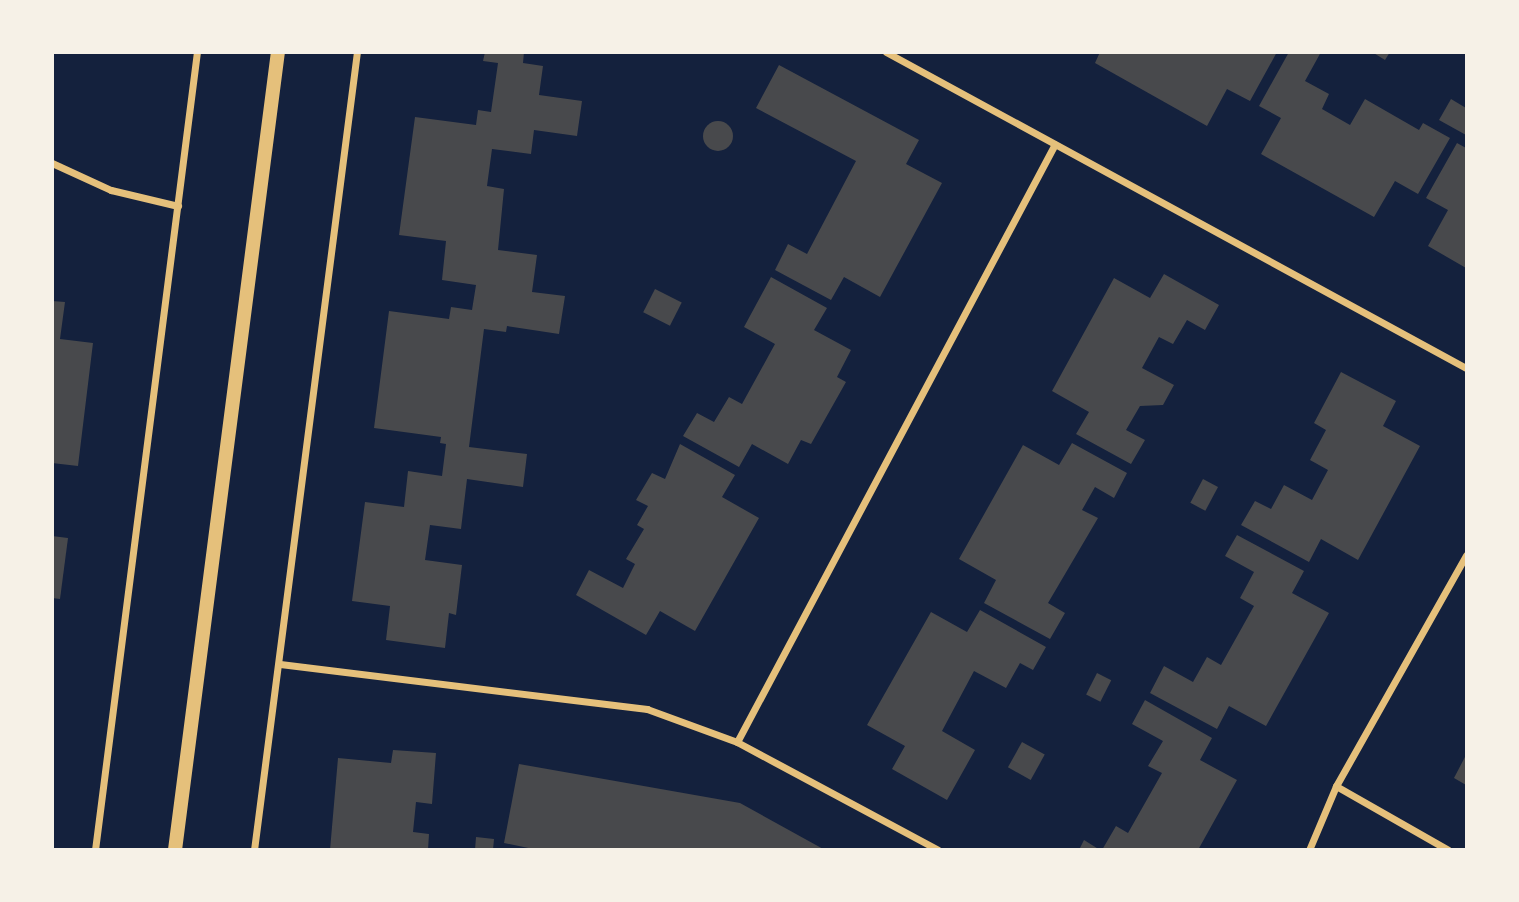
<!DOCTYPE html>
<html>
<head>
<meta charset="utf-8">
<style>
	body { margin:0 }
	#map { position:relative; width:1519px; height:902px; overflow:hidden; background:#14213d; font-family:"IBM Plex Serif",serif }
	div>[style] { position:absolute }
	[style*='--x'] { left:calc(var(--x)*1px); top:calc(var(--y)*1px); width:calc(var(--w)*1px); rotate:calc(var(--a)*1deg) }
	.building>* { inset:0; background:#48494c; transform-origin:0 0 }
	.round { border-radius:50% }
	.minor>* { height:7px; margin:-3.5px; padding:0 3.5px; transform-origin:3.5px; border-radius:3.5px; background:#e5c07b }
	.secondary>* { height:14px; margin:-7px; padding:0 7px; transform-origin:7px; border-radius:7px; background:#e5c07b }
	span { translate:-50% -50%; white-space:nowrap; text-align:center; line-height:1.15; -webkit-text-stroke:6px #f6f1e7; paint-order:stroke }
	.frame { position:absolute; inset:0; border:54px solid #f6f1e7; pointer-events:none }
</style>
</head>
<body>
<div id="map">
	<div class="building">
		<div style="clip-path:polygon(485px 52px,524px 52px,523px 63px,543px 66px,539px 95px,582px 101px,577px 136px,534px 130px,531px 154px,492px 149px,487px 186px,504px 189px,498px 250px,537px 255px,532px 292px,565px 296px,559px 334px,507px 326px,506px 332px,484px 329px,469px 447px,527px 454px,523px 487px,467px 479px,461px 529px,430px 525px,425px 560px,462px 565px,456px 615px,449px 613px,445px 648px,386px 640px,390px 606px,352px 601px,365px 502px,404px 507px,408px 471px,442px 476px,446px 444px,440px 443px,441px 437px,374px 428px,389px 311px,449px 319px,451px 307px,472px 310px,476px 285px,442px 280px,446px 241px,399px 235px,415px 117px,476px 125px,478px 110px,491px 112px,498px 63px,483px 61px)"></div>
		<div style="clip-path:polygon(1100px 52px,1277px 52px,1250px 101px,1227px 89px,1207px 126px,1095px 63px)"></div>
		<div style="clip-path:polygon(1289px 52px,1321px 52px,1305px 81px,1329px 94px,1322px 109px,1350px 125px,1365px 99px,1419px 130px,1423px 123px,1450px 138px,1418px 194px,1395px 181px,1374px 217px,1261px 154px,1281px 118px,1259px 106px)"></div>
		<div style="clip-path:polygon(1372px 52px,1390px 52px,1385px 60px)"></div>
		<div style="clip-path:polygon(779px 65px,919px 140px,906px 164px,942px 183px,880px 297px,844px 277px,831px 300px,775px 270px,788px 244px,807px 254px,856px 161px,756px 108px)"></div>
		<div style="clip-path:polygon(1451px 99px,1466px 108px,1466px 135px,1439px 120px)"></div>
		<div class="round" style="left:703px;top:121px;width:30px;height:30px"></div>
		<div style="clip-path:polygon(1457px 143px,1466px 148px,1466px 268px,1428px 246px,1448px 210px,1426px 198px)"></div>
		<div style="clip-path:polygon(1164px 274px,1219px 305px,1205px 330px,1187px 320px,1173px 344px,1159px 337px,1142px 368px,1174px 385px,1163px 405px,1140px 406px,1126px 430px,1145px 440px,1131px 464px,1076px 434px,1089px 412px,1052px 391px,1114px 278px,1150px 298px)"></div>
		<div style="clip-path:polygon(771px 277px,827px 308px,814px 330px,851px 350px,837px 377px,846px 382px,811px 444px,801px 440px,788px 464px,752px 444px,739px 467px,683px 436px,697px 413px,714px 422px,729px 397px,742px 404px,775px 344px,744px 327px)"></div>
		<div style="left:655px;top:289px;width:30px;height:26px;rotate:27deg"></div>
		<div style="clip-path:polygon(52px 301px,65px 302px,60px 339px,93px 343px,78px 466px,52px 463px)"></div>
		<div style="clip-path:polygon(1341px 372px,1396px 401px,1383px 426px,1420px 446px,1358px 560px,1321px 539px,1309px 562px,1241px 525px,1255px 501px,1271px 509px,1284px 485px,1312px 500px,1328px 470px,1310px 460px,1326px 430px,1314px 423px)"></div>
		<div style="clip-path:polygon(1072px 443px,1127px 473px,1114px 498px,1095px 487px,1082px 510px,1098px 518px,1048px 603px,1065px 613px,1050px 639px,984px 603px,996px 580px,959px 559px,1023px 445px,1059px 465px)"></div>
		<div style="clip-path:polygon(680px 444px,735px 475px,722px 497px,759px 518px,695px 631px,660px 611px,646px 635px,576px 595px,589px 570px,623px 588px,635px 564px,626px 559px,644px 529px,637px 525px,648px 506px,636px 500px,652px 473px,665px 479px)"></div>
		<div style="left:1203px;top:479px;width:17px;height:27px;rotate:28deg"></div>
		<div style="clip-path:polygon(1237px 535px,1304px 571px,1292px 593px,1329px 613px,1266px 726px,1229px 706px,1217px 729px,1150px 693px,1164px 666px,1193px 682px,1207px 657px,1221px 665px,1254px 606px,1240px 598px,1254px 572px,1225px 556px)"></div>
		<div style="clip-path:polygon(52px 536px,68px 538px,60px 599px,52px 598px)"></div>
		<div style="clip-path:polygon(980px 610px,1046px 647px,1033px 670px,1020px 663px,1006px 688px,974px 671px,942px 731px,975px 750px,947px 800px,892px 769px,905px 746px,867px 725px,931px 612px,967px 632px)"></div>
		<div style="left:1097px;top:673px;width:16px;height:24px;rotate:27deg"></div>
		<div style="clip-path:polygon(1145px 700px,1212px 738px,1200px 760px,1237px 780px,1198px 850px,1102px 850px,1116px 826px,1128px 833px,1162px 773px,1148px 766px,1163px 741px,1132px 724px)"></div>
		<div style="left:1022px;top:742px;width:26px;height:29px;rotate:29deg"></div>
		<div style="clip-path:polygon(393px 750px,436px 753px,432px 804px,416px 802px,413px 832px,429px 834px,428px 850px,330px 850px,338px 758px,391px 763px)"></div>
		<div style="clip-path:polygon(1466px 755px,1466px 785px,1454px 778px)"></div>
		<div style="clip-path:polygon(519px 764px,740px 803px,825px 850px,538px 850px,504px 843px)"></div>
		<div style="clip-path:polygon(476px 837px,494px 839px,493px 850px,475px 850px)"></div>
		<div style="clip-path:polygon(1084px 840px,1100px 850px,1079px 850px)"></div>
	</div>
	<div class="minor">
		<div style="--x:886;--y:52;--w:660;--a:28.58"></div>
		<div style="--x:52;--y:163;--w:65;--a:24.6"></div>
		<div style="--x:111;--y:190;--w:69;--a:13.4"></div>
		<div style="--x:280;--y:664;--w:370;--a:7"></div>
		<div style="--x:647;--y:709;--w:96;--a:20.1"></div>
		<div style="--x:737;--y:742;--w:228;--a:28.2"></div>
		<div style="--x:737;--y:742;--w:677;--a:-62"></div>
		<div style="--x:1336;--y:786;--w:129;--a:29.7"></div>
		<div style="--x:95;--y:850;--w:804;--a:-82.72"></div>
		<div style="--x:254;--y:850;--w:805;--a:-82.65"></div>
		<div style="--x:1309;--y:850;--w:69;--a:-67.1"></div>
		<div style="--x:1336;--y:786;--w:265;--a:-60.6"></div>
	</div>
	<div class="secondary">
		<div style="--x:175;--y:850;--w:805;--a:-82.65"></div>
	</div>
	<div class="frame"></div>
</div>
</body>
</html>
